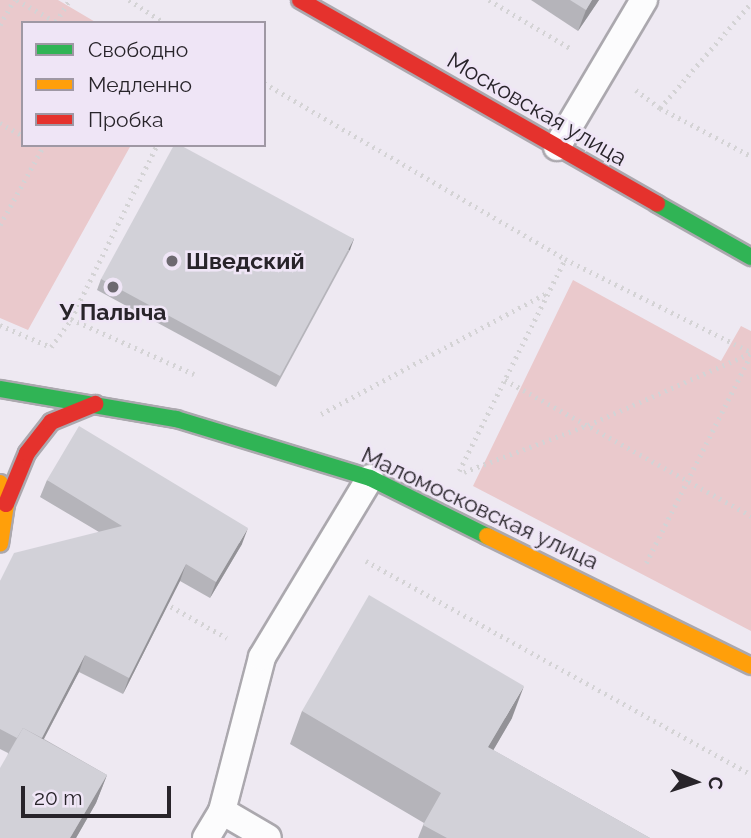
<!DOCTYPE html>
<html>
<head>
<meta charset="utf-8">
<style>
	body { margin:0 }
	#map { position:relative; width:751px; height:838px; overflow:hidden; background:#eee9f2; font-family:Raleway,sans-serif }
	div>[style] { position:absolute }
	[style*='--x'] { left:calc(var(--x)*1px); top:calc(var(--y)*1px); width:calc(var(--w)*1px); rotate:calc(var(--a)*1deg) }
	.green>* { inset:0; background:#eac9cc }
	.path>* { height:4.5px; margin-top:-2.25px; transform-origin:0; background:repeating-linear-gradient(90deg,#d4d3d5 0 2px,transparent 0 7px) }
	.roads { filter:drop-shadow(2px 0 #aba8ae) drop-shadow(-2px 0 #aba8ae) drop-shadow(0 2px #aba8ae) drop-shadow(0 -2px #aba8ae) }
	.lane>* { height:26px; margin:-13px; padding:0 13px; transform-origin:13px; border-radius:13px; background:#fcfcfd }
	.fast>* { height:16px; margin:-8px; padding:0 8px; transform-origin:8px; border-radius:8px; background:#30b455 }
	.slow>* { height:16px; margin:-8px; padding:0 8px; transform-origin:8px; border-radius:8px; background:#ff9f0a }
	.jam>* { height:16px; margin:-8px; padding:0 8px; transform-origin:8px; border-radius:8px; background:#e5322d }
	.wall>* { inset:0; background:#b5b4ba }
	.shaded-wall>* { inset:0; background:#939297; transform-origin:0 0 }
	.building>* { inset:0; background:#d2d1d8 }
	.dots>* { width:19px; height:19px; translate:-50% -50%; box-sizing:border-box; border:4px solid #efe5f6; border-radius:50% }
	span { translate:-50% -50%; white-space:nowrap; text-align:center; line-height:1.15; -webkit-text-stroke:5px #efe5f6; paint-order:stroke }
	.street-label { font-size:23px; color:#28242a }
	.poi-label { font-size:23px; color:#28242a; font-weight:700 }
	.left { translate:0 -50%; text-align:left }
	.legend { position:absolute; left:21px; top:21px; width:245px; height:126px; box-sizing:border-box; background:#efe5f6; border:2px solid #9f98a4; margin:0; padding:9px 12px; list-style:none; font-size:21px; color:#28242a }
	.legend li { display:flex; align-items:center; gap:14px; height:35px }
	.legend b { width:35px; border:2px solid #9f98a4 }
	.north { position:absolute; left:660px; top:747px; width:70px; height:70px; -webkit-text-stroke:5px #efe5f6; paint-order:stroke; rotate:93deg; font-size:19px; font-weight:700; line-height:28px; text-align:center; color:#28242a }
	.north::after { content:''; display:block; margin:auto; width:24px; height:32px; background:#28242a; clip-path:polygon(50% 0,100% 100%,50% 72%,0 100%) }
	.scale { position:absolute; left:21px; top:786px; width:150px; height:32px; box-sizing:border-box; border:4px solid #28242a; border-top:0; padding-left:9px; font-size:21px; line-height:24px; white-space:nowrap; color:#28242a; -webkit-text-stroke:5px #efe5f6; paint-order:stroke }
</style>
</head>
<body>
<div id="map">
	<div class="green">
		<div style="clip-path:polygon(0 0,58px 0,97px 23px,23px 23px,23px 145px,131px 145px,28px 330px,0 318px)"></div>
		<div style="clip-path:polygon(573px 280px,721px 361px,741px 326px,751px 331px,751px 631px,473px 486px)"></div>
	</div>
	<div class="path">
		<div style="--x:17;--y:0;--w:47;--a:29.3"></div>
		<div style="--x:129;--y:0;--w:43;--a:32.6"></div>
		<div style="--x:489;--y:0;--w:94;--a:30.7"></div>
		<div style="--x:56;--y:22;--w:26;--a:-59"></div>
		<div style="--x:0;--y:25;--w:29;--a:-61"></div>
		<div style="--x:264;--y:83;--w:349;--a:30.3"></div>
		<div style="--x:565;--y:259;--w:208;--a:26.6"></div>
		<div style="--x:636;--y:90;--w:30;--a:37"></div>
		<div style="--x:660;--y:108;--w:103;--a:27.8"></div>
		<div style="--x:660;--y:108;--w:139;--a:-49.1"></div>
		<div style="--x:0;--y:123;--w:26;--a:29"></div>
		<div style="--x:0;--y:225;--w:91;--a:-61.2"></div>
		<div style="--x:71;--y:319;--w:135;--a:24.1"></div>
		<div style="--x:0;--y:325;--w:56;--a:23.3"></div>
		<div style="--x:51;--y:347;--w:34;--a:-54"></div>
		<div style="--x:71;--y:319;--w:194;--a:-63.7"></div>
		<div style="--x:505;--y:380;--w:281;--a:28.9"></div>
		<div style="--x:321;--y:414;--w:259;--a:-28.2"></div>
		<div style="--x:459;--y:471;--w:237;--a:-63.4"></div>
		<div style="--x:464;--y:472;--w:133;--a:-20.8"></div>
		<div style="--x:588;--y:425;--w:178;--a:-23.8"></div>
		<div style="--x:366;--y:561;--w:440;--a:29"></div>
		<div style="--x:646;--y:563;--w:234;--a:-63.3"></div>
		<div style="--x:165;--y:603;--w:71;--a:29.4"></div>
	</div>
	<div class="roads">
		<div class="lane">
			<div style="--x:557;--y:147;--w:171;--a:-59.4"></div>
			<div style="--x:222;--y:811;--w:53;--a:30.4"></div>
			<div style="--x:206;--y:838;--w:31;--a:-59"></div>
			<div style="--x:222;--y:811;--w:159;--a:-75.4"></div>
			<div style="--x:262;--y:657;--w:209;--a:-58.9"></div>
		</div>
		<div class="fast">
			<div style="--x:657;--y:204;--w:108;--a:29.4"></div>
			<div style="--x:0;--y:389;--w:179;--a:9.7"></div>
			<div style="--x:176;--y:419;--w:203;--a:16.9"></div>
			<div style="--x:370;--y:478;--w:131;--a:26.4"></div>
		</div>
		<div class="slow">
			<div style="--x:0;--y:483;--w:22;--a:74"></div>
			<div style="--x:6;--y:504;--w:40;--a:98.5"></div>
			<div style="--x:487;--y:536;--w:294;--a:26.2"></div>
		</div>
		<div class="jam">
			<div style="--x:300;--y:0;--w:411;--a:29.7"></div>
			<div style="--x:6;--y:504;--w:55;--a:-67.6"></div>
			<div style="--x:27;--y:453;--w:39;--a:-52"></div>
			<div style="--x:51;--y:422;--w:48;--a:-22.2"></div>
		</div>
	</div>
	<div class="wall">
		<div style="clip-path:polygon(531px 0,599px 0,578px 31px)"></div>
		<div style="clip-path:polygon(350px 250px,276px 387px,97px 290px,101px 279px)"></div>
		<div style="clip-path:polygon(47px 480px,242px 544px,210px 598px,180px 581px,123px 694px,79px 672px,44px 739px,107px 775px,96px 803px,76px 838px,0 838px,8px 753px,0 749px,0 581px,99px 532px,40px 497px)"></div>
		<div style="clip-path:polygon(302px 711px,512px 718px,493px 750px,650px 838px,418px 838px,424px 823px,290px 744px)"></div>
	</div>
	<div class="shaded-wall">
		<div style="clip-path:polygon(592px 0,599px 0,578px 31px,586px 10px)"></div>
		<div style="left:354px;top:239px;width:12px;height:156px;rotate:110deg"></div>
		<div style="clip-path:polygon(248px 528px,242px 544px,210px 598px,216px 582px)"></div>
		<div style="clip-path:polygon(186px 564px,180px 581px,123px 694px,129px 678px)"></div>
		<div style="clip-path:polygon(85px 655px,79px 672px,30px 765px,36px 748px)"></div>
		<div style="clip-path:polygon(524px 686px,512px 718px,476px 780px,488px 747px)"></div>
		<div style="clip-path:polygon(107px 775px,96px 803px,76px 838px,70px 838px)"></div>
	</div>
	<div class="building">
		<div style="clip-path:polygon(570px 0,592px 0,586px 10px)"></div>
		<div style="clip-path:polygon(174px 145px,180px 145px,354px 239px,280px 376px,101px 279px)"></div>
		<div style="clip-path:polygon(79px 426px,248px 528px,216px 582px,186px 564px,129px 678px,85px 655px,42px 738px,23px 728px,17px 738px,0 729px,0 581px,14px 553px,122px 526px,47px 480px)"></div>
		<div style="clip-path:polygon(369px 595px,524px 686px,488px 747px,650px 838px,447px 838px,423px 825px,441px 793px,302px 711px)"></div>
		<div style="clip-path:polygon(23px 728px,107px 775px,70px 838px,0 838px,0 768px)"></div>
	</div>
	<div class="dots">
		<div style="left:172px;top:261px;background:#6d6970"></div>
		<div style="left:113px;top:287px;background:#6d6970"></div>
	</div>
	<div class="street-label">
		<span style="left:537px;top:109px;rotate:30deg">Московская улица</span>
		<span style="left:480px;top:508px;rotate:25deg">Маломосковская улица</span>
	</div>
	<div class="poi-label">
		<span class="left" style="left:186px;top:261px">Шведский</span>
		<span style="left:113px;top:312px">У Палыча</span>
	</div>
	<ul class="legend">
	<li><b style="height:9px;background:#30b455"></b>Свободно</li>
	<li><b style="height:9px;background:#ff9f0a"></b>Медленно</li>
	<li><b style="height:9px;background:#e5322d"></b>Пробка</li>
	</ul>
	<div class="north">С</div>
	<div class="scale">20 m</div>
</div>
</body>
</html>
